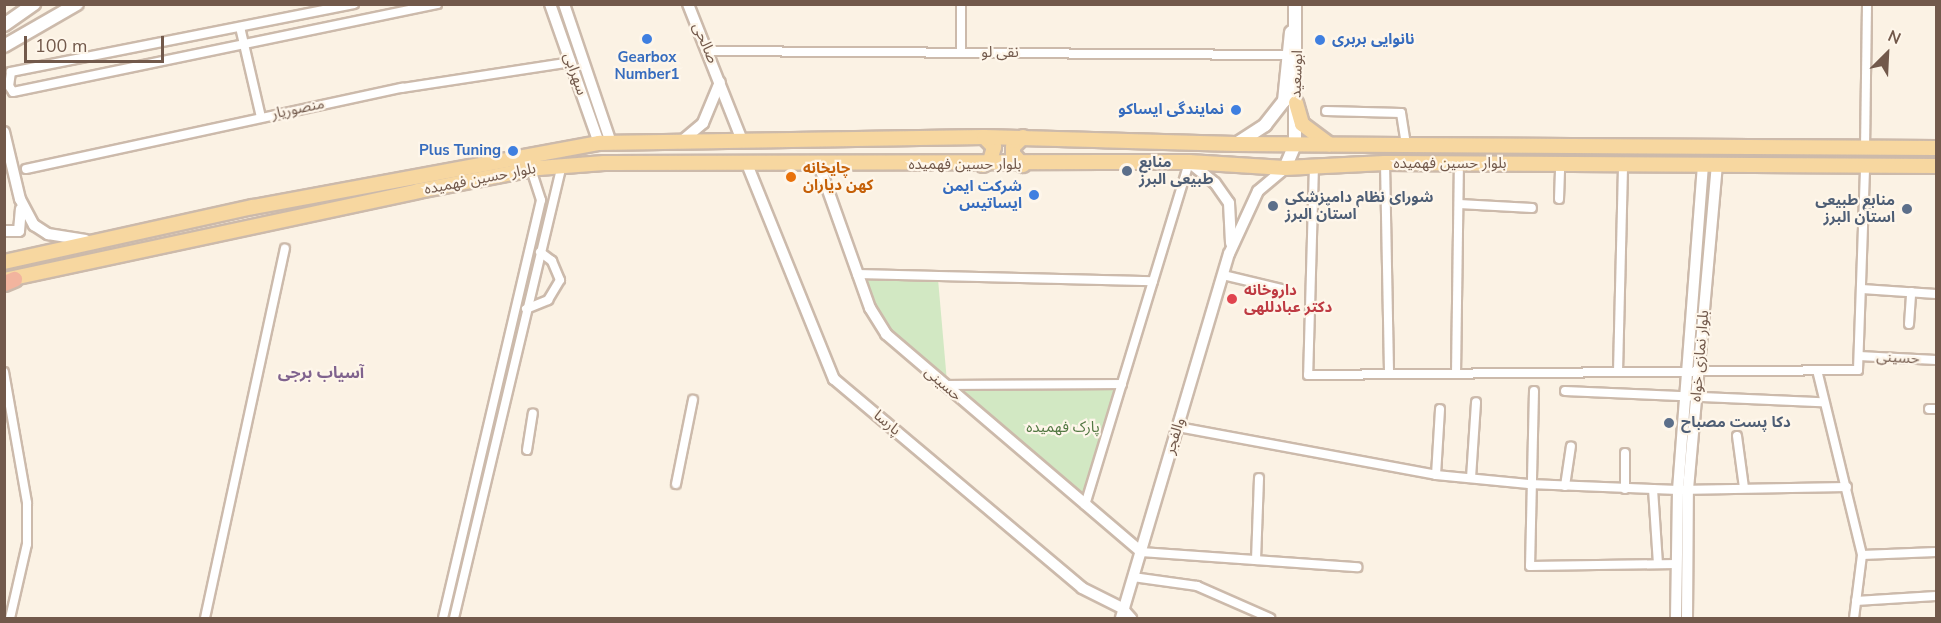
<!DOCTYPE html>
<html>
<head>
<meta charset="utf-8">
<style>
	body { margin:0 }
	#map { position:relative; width:1941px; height:623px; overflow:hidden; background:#fbf2e4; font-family:"Nunito Sans","Noto Sans Arabic",sans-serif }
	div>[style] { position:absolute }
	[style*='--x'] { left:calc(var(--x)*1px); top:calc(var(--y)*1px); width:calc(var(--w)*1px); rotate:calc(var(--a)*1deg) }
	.green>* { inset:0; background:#d2e8c3 }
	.roads { filter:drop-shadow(2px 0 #ccbaab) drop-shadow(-2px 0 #ccbaab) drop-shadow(0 2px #ccbaab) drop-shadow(0 -2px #ccbaab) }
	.minor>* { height:8px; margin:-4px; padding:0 4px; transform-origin:4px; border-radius:4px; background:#fff }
	.tertiary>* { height:10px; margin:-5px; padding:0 5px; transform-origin:5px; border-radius:5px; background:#fff }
	.secondary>* { height:12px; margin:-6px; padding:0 6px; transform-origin:6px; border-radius:6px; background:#fff }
	.primary>* { height:14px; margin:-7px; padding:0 7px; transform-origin:7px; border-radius:7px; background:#f7d7a0 }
	.motorway>* { height:15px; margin:-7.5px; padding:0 7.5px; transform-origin:7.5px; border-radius:7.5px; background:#f2b49e }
	.dots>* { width:16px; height:16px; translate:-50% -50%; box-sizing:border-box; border:3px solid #fef6ea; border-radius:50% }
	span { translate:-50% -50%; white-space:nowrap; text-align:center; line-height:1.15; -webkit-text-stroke:4.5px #fef6ea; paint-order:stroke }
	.shop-label { font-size:15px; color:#366cbe; font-weight:700 }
	.left { translate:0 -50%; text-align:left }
	.right { translate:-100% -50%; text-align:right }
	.street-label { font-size:15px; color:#72594b }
	.service-label { font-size:15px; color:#4e5e75; font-weight:700 }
	.food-label { font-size:15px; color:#c56008; font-weight:700 }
	.health-label { font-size:15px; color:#be3a42; font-weight:700 }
	.park-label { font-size:15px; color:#537843 }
	.neighbourhood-label { font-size:16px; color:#80638e; font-weight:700 }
	.frame { position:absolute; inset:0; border:6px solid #72594b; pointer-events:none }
	.north { position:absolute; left:1857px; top:24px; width:60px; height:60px; -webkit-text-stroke:4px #fef6ea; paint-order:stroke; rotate:24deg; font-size:16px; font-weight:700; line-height:24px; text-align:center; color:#72594b }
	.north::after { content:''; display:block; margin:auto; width:21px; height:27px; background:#72594b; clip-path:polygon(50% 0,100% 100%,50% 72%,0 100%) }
	.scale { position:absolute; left:24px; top:36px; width:140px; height:27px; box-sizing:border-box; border:3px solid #72594b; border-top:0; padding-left:8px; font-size:18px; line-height:21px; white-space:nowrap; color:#72594b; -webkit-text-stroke:4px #fef6ea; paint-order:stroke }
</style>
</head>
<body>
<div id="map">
	<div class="green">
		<div style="clip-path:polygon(862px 277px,938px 279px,947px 382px,888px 332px)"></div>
		<div style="clip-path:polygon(955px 389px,1118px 389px,1082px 496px)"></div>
	</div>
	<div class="roads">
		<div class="minor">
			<div style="--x:354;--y:4;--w:350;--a:168.8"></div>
			<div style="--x:11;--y:72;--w:14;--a:98"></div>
			<div style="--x:9;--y:86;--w:7;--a:56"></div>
			<div style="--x:13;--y:92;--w:433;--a:-11.7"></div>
			<div style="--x:961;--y:4;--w:49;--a:90"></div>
			<div style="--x:240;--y:27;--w:92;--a:76.9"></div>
			<div style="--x:710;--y:51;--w:579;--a:0.4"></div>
			<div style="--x:1326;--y:111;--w:75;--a:1.5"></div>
			<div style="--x:1401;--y:113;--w:32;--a:81"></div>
			<div style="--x:1865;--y:149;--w:145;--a:-89.2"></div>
			<div style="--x:1385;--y:163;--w:211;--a:88.9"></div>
			<div style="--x:1314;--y:165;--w:210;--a:91.6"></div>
			<div style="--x:1308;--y:375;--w:550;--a:-0.52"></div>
			<div style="--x:1858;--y:370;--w:204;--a:-88"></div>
			<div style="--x:26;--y:169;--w:385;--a:-12.2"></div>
			<div style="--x:402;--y:88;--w:171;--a:-8.7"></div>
			<div style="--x:1559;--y:199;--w:34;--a:-88"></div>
			<div style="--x:1459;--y:204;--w:73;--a:3.1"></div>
			<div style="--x:857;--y:274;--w:296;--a:1.4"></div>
			<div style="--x:1223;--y:275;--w:61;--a:13.3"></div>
			<div style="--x:1862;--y:289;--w:74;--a:3.9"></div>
			<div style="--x:526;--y:309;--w:24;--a:-22"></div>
			<div style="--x:548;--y:300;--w:23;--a:-59"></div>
			<div style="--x:560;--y:280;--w:21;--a:-113"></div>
			<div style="--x:552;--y:261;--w:15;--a:-143"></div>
			<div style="--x:1909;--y:324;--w:32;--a:-86"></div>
			<div style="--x:1859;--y:356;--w:77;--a:3"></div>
			<div style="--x:1817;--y:370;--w:190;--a:76.3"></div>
			<div style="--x:1862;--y:555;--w:64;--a:97.2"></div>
			<div style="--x:4;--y:372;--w:133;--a:80"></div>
			<div style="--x:27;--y:503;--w:41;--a:90"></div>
			<div style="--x:27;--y:544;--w:76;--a:102.9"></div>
			<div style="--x:1618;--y:372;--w:206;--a:-88.6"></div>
			<div style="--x:1456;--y:374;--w:210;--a:-89.2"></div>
			<div style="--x:945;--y:385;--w:177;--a:-0.3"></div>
			<div style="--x:1534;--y:391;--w:175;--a:91.3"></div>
			<div style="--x:1530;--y:566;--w:147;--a:-0.8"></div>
			<div style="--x:1565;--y:391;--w:257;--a:2.5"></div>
			<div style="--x:1929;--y:409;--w:7;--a:0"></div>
			<div style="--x:1178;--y:427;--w:262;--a:10.5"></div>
			<div style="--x:1436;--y:475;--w:93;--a:5.5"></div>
			<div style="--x:1529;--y:484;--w:149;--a:2.3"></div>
			<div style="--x:1678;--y:490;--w:169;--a:-1"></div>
			<div style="--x:1737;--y:436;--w:52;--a:82.3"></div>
			<div style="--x:527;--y:450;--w:37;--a:-81"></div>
			<div style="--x:1436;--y:475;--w:66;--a:-86.5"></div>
			<div style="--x:1471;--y:478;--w:76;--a:-86.2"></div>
			<div style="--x:676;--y:484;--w:86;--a:-78.6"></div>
			<div style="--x:1565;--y:486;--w:40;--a:-81.5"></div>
			<div style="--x:1625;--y:489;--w:36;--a:-90"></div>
			<div style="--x:1653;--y:489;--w:75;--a:86.2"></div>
			<div style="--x:1085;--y:505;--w:358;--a:-73.1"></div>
			<div style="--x:1141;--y:552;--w:217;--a:4"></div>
			<div style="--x:1862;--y:555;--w:74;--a:-2.3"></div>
			<div style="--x:1256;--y:560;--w:82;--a:-87.9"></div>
			<div style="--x:1133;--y:577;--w:65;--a:8"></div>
			<div style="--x:1197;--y:586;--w:80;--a:23.7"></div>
			<div style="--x:1856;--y:601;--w:80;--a:-3.6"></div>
			<div style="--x:1124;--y:609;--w:12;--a:48"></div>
			<div style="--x:205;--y:618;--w:378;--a:-77.8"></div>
			<div style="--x:443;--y:618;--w:429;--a:-76.8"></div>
			<div style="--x:541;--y:200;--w:32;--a:-108"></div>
			<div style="--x:454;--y:618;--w:465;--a:-76.6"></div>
		</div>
		<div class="tertiary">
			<div style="--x:550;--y:4;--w:147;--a:70.6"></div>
			<div style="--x:564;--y:4;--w:147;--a:71.3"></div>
			<div style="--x:688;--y:4;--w:144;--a:68.4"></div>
			<div style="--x:4;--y:132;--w:69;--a:76.6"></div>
			<div style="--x:20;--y:199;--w:30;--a:62"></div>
			<div style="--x:34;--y:225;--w:17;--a:33"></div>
			<div style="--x:48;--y:234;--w:38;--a:9"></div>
			<div style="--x:683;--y:140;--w:26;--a:-40"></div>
			<div style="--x:703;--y:123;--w:44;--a:-67.5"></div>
			<div style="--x:1189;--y:162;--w:33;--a:39"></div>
			<div style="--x:1215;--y:183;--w:24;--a:55"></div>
			<div style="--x:1229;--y:203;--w:40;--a:87.1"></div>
			<div style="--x:747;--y:164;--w:232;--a:68"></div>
			<div style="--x:834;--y:379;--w:324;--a:40.1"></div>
			<div style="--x:1082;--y:588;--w:47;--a:26.6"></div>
			<div style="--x:819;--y:165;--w:152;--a:70.4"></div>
			<div style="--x:870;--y:308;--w:31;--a:58"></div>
			<div style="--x:886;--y:334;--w:335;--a:40.5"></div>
			<div style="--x:4;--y:231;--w:15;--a:0"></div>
			<div style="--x:19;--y:231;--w:22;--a:-85"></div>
			<div style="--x:1121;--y:618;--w:380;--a:-73.5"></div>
			<div style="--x:1229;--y:254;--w:69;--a:-65.3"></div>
			<div style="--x:1258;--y:191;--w:35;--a:-40"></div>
			<div style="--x:1676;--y:618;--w:128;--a:-89.1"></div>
			<div style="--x:1678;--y:490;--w:324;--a:-85.6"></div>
			<div style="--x:1687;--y:618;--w:129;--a:-89.6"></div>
			<div style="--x:1688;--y:489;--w:323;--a:-84.9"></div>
		</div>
		<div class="secondary">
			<div style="--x:4;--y:25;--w:37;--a:-35"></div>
			<div style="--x:4;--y:46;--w:84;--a:-29.9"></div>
			<div style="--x:1236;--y:144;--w:35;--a:-33"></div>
			<div style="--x:1265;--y:125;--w:31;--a:-52"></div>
			<div style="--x:1284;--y:101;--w:69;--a:-84.2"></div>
			<div style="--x:1285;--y:168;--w:26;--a:-67"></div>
			<div style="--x:1295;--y:144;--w:140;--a:-90"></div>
		</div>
		<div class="primary">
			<div style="--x:1296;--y:103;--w:22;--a:74"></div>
			<div style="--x:1302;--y:124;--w:34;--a:37"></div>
			<div style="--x:1023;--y:137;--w:14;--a:135"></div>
			<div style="--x:1013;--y:147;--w:7;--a:90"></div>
			<div style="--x:1013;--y:154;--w:15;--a:48"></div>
			<div style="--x:983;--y:165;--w:8;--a:-30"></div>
			<div style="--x:990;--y:161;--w:15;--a:-74"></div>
			<div style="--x:994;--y:147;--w:14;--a:-135"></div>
			<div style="--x:4;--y:262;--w:255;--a:-12.5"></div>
			<div style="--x:253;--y:207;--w:352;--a:-10.5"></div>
			<div style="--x:599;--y:143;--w:385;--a:-0.9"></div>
			<div style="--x:984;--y:137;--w:252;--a:1.6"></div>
			<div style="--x:1236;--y:144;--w:700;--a:0.33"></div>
			<div style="--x:4;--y:280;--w:423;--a:-12.1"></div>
			<div style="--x:418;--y:191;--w:123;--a:-10.8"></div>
			<div style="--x:539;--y:168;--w:65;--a:-4.4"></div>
			<div style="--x:604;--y:163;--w:585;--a:-0.1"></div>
			<div style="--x:1189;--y:162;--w:96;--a:3.6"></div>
			<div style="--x:1285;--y:168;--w:100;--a:-2.9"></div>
			<div style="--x:1385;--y:163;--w:551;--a:0.31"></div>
		</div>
		<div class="motorway">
			<div style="--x:4;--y:283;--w:11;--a:-22"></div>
		</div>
	</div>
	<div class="dots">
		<div style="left:647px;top:39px;background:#3f7fe0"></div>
		<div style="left:1320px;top:40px;background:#3f7fe0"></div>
		<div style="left:1236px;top:110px;background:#3f7fe0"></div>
		<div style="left:513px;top:151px;background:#3f7fe0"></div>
		<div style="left:1127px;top:171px;background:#5c6f8a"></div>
		<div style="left:791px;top:177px;background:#e8710a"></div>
		<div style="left:1034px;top:195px;background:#3f7fe0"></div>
		<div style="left:1273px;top:206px;background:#5c6f8a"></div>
		<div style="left:1907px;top:209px;background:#5c6f8a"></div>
		<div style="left:1232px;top:299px;background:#e0444e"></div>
		<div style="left:1669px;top:423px;background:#5c6f8a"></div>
	</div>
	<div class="shop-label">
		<span class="left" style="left:1332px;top:40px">نانوایی بربری</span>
		<span style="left:647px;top:66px">Gearbox<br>Number1</span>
		<span class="right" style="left:1224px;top:110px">نمایندگی ایساکو</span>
		<span class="right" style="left:501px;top:151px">Plus Tuning</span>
		<span class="right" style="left:1022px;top:195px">شرکت ایمن<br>ایساتیس</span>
	</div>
	<div class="street-label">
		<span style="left:705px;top:43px;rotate:67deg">صالحی</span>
		<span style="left:1000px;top:53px">نقی لو</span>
		<span style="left:575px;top:74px;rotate:71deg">سهرابی</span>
		<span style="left:1297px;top:74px;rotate:-88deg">ابوسعید</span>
		<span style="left:298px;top:109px;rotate:-12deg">منصوریار</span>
		<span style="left:1450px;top:164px">بلوار حسین فهمیده</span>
		<span style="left:965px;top:165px">بلوار حسین فهمیده</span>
		<span style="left:480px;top:179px;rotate:-11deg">بلوار حسین فهمیده</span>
		<span style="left:1700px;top:356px;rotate:-85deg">بلوار نمازی خواه</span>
		<span style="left:1898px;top:358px;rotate:3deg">حسینی</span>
		<span style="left:943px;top:384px;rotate:41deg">حسینی</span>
		<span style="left:887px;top:423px;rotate:40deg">پارسا</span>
		<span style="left:1175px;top:436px;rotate:-73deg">والفجر</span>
	</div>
	<div class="service-label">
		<span class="left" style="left:1139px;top:171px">منابع<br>طبیعی البرز</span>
		<span class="left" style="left:1285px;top:206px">شورای نظام دامپزشکی<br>استان البرز</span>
		<span class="right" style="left:1895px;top:209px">منابع طبیعی<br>استان البرز</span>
		<span class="left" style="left:1681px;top:423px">دکا پست مصباح</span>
	</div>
	<div class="food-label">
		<span class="left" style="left:803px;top:177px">چایخانه<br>کهن دیاران</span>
	</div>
	<div class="health-label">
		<span class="left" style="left:1244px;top:299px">داروخانه<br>دکتر عبادللهی</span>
	</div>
	<div class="park-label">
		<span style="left:1063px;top:428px">پارک فهمیده</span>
	</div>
	<div class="neighbourhood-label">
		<span style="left:321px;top:373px">آسیاب برجی</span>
	</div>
	<div class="frame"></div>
	<div class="north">N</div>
	<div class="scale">100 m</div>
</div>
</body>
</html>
